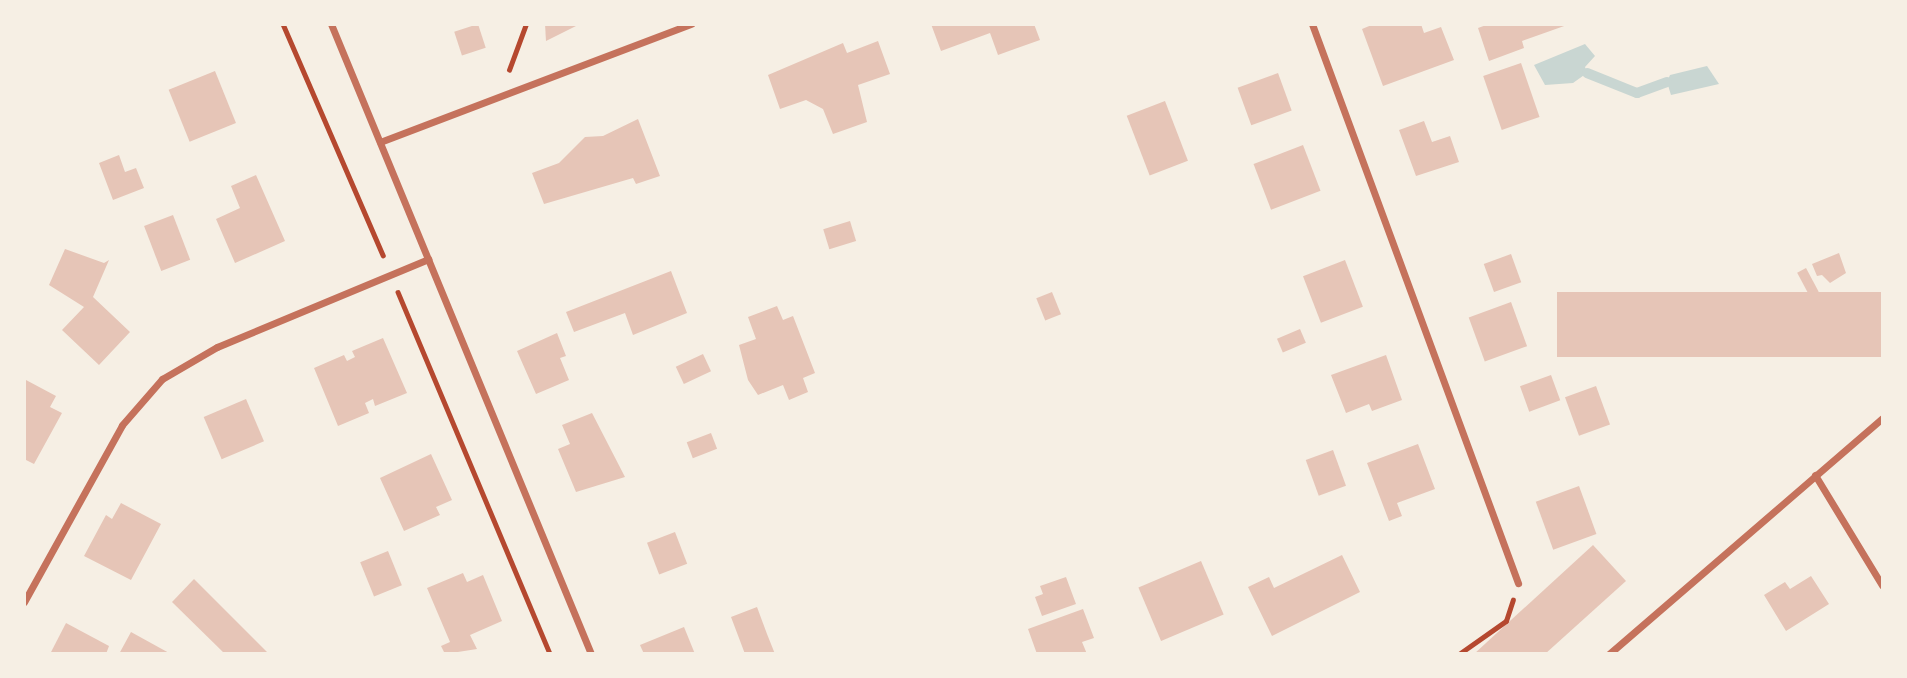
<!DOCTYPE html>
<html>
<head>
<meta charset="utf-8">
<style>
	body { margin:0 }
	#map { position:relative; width:1907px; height:678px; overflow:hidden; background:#f6efe4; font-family:Jost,sans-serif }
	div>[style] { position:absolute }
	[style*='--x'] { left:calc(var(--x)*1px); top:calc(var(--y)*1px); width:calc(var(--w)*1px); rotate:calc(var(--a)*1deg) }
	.water>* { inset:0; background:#c9d6d2 }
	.stream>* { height:10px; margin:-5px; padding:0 5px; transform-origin:5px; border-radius:5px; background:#c9d6d2 }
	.building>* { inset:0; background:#e6c5b7; transform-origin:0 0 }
	.path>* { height:4.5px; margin:-2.25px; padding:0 2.25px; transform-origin:2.25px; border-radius:2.25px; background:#b5482f }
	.minor>* { height:7px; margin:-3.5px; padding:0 3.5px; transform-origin:3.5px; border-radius:3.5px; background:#c5725c }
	span { translate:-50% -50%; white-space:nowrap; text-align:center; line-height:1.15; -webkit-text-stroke:7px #f6efe4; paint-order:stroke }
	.frame { position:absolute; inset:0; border:26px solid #f6efe4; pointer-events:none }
</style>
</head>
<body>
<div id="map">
	<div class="water">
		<div style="clip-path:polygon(1585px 44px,1595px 56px,1585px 67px,1587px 73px,1573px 83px,1545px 85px,1534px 65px)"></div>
		<div style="clip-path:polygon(1707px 66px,1719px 84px,1671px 95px,1667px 82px,1670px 75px)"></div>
	</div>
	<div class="stream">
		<div style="--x:1587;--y:73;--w:54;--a:21.8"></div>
		<div style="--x:1637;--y:93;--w:32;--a:-20"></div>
	</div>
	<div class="building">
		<div style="left:478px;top:24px;width:25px;height:25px;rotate:72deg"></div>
		<div style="clip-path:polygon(545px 24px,580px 24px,546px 41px)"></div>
		<div style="clip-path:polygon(931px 24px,1034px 24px,1040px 40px,998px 55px,990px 33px,941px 51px)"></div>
		<div style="clip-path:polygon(1374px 24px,1421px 24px,1424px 33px,1441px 27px,1454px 60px,1383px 86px,1362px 29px)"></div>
		<div style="clip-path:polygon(1489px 24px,1567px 24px,1567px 25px,1522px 41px,1524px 48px,1489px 61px,1478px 28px)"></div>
		<div style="clip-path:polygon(878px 41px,890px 74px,858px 85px,867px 122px,833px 134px,823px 109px,806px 100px,780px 109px,768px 75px,843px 43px,847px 53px)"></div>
		<div style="left:1521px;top:63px;width:57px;height:40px;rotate:71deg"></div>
		<div style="left:215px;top:71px;width:56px;height:50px;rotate:68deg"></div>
		<div style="left:1278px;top:73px;width:40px;height:43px;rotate:70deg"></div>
		<div style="left:1165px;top:101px;width:64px;height:41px;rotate:69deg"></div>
		<div style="clip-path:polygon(638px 119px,660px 176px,636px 184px,633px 178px,544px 204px,532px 173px,559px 163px,585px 137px,603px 136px)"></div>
		<div style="clip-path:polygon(1424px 121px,1432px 142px,1450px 136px,1459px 162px,1416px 176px,1399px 130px)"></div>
		<div style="left:1303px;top:145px;width:49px;height:53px;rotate:69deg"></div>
		<div style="clip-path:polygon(119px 155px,125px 172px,136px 168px,144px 188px,113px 200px,99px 163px)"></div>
		<div style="clip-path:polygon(256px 175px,285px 241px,235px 263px,216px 219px,240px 208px,231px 186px)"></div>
		<div style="left:173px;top:215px;width:48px;height:31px;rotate:69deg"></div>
		<div style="left:850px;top:221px;width:21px;height:28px;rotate:73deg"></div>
		<div style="clip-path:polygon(65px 249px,104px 263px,109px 260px,93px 297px,130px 332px,99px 365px,62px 330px,84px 307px,49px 285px)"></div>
		<div style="clip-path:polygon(1839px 253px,1846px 273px,1830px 283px,1822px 275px,1817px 276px,1812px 264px)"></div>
		<div style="left:1511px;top:254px;width:30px;height:29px;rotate:70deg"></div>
		<div style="left:1345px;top:260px;width:50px;height:45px;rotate:69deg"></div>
		<div style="left:1806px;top:268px;width:27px;height:10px;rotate:62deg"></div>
		<div style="clip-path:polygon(671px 271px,687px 313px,633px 335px,625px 313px,574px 332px,566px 312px)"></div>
		<div style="left:1052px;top:292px;width:24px;height:17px;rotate:68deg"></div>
		<div style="left:1882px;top:292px;width:65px;height:325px;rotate:90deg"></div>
		<div style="left:1511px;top:302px;width:47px;height:45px;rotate:70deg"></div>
		<div style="clip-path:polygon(777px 306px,783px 320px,793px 316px,815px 373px,803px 378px,808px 392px,789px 400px,783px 385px,758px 395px,748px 380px,739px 345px,756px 339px,748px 317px)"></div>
		<div style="left:1300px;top:329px;width:15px;height:25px;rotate:67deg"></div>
		<div style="clip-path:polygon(557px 333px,566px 356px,560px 358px,569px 380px,536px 394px,517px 351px)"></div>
		<div style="clip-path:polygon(383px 338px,407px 393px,375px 406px,373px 399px,365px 403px,369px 413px,338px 426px,314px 368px,344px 355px,347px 361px,355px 357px,352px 351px)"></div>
		<div style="left:703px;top:354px;width:19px;height:30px;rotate:65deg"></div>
		<div style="clip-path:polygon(1386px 355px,1402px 400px,1372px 411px,1369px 404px,1346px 413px,1331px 375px)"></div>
		<div style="left:1551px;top:375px;width:27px;height:33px;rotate:70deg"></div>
		<div style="clip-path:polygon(26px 380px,56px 396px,50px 407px,62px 413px,34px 464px,24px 459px)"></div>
		<div style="left:1596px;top:386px;width:41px;height:33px;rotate:70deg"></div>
		<div style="left:246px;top:399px;width:46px;height:46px;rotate:67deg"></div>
		<div style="clip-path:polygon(592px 413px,625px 477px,576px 492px,558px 449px,570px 444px,562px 425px)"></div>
		<div style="left:711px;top:433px;width:17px;height:26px;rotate:69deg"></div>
		<div style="clip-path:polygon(1418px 444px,1435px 489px,1397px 503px,1402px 516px,1389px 521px,1367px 463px)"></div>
		<div style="left:1333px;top:450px;width:38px;height:29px;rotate:70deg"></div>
		<div style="clip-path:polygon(431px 454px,452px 500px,436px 507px,440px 515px,404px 531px,380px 478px)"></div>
		<div style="left:1579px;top:486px;width:51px;height:46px;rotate:70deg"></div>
		<div style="clip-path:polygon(121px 503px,161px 524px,131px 580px,84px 556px,106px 515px,112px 519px)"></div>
		<div style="left:675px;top:532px;width:34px;height:30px;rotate:69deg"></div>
		<div style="clip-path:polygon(1593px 545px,1626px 581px,1545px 654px,1474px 654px)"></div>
		<div style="left:388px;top:551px;width:37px;height:30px;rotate:68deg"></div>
		<div style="clip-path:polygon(1342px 555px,1360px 592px,1272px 636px,1248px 587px,1269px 577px,1274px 588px)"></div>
		<div style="left:1201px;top:561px;width:58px;height:68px;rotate:67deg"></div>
		<div style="clip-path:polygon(463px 573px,467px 582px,483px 575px,502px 621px,470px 635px,477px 649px,445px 654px,441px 646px,450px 642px,427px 588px)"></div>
		<div style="clip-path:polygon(1811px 576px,1829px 604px,1786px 631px,1764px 595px,1785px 582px,1790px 589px)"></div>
		<div style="clip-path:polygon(1066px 577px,1076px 604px,1042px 616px,1035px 597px,1043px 594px,1040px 586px)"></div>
		<div style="clip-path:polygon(194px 579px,269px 654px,225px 654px,172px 602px)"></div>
		<div style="clip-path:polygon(757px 607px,767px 634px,775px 654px,745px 654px,731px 617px)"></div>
		<div style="clip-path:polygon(1083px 609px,1094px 638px,1082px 642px,1087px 654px,1037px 654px,1028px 629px)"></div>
		<div style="clip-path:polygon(66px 623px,109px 646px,106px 654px,50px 654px)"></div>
		<div style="clip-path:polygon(684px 627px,695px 654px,644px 654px,640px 645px)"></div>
		<div style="clip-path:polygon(131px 632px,160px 648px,171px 654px,119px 654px)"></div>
	</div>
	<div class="path">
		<div style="--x:283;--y:24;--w:252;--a:66.6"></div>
		<div style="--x:509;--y:70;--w:49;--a:-69.7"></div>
		<div style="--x:398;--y:292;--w:393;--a:67.2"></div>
		<div style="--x:1459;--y:654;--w:57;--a:-35.1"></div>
		<div style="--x:1506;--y:621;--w:22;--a:-72"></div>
	</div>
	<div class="minor">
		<div style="--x:331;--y:24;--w:682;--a:67.57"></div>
		<div style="--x:1312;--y:24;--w:596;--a:69.77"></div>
		<div style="--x:380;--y:142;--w:333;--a:-20.8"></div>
		<div style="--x:1815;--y:475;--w:129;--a:58.7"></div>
		<div style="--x:24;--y:602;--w:202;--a:-61"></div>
		<div style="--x:122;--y:425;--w:61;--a:-49"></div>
		<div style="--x:162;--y:379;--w:64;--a:-30.2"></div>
		<div style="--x:217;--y:347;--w:229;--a:-22.6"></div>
		<div style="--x:1609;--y:654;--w:361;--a:-40.8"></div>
	</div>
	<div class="frame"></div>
</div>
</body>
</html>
